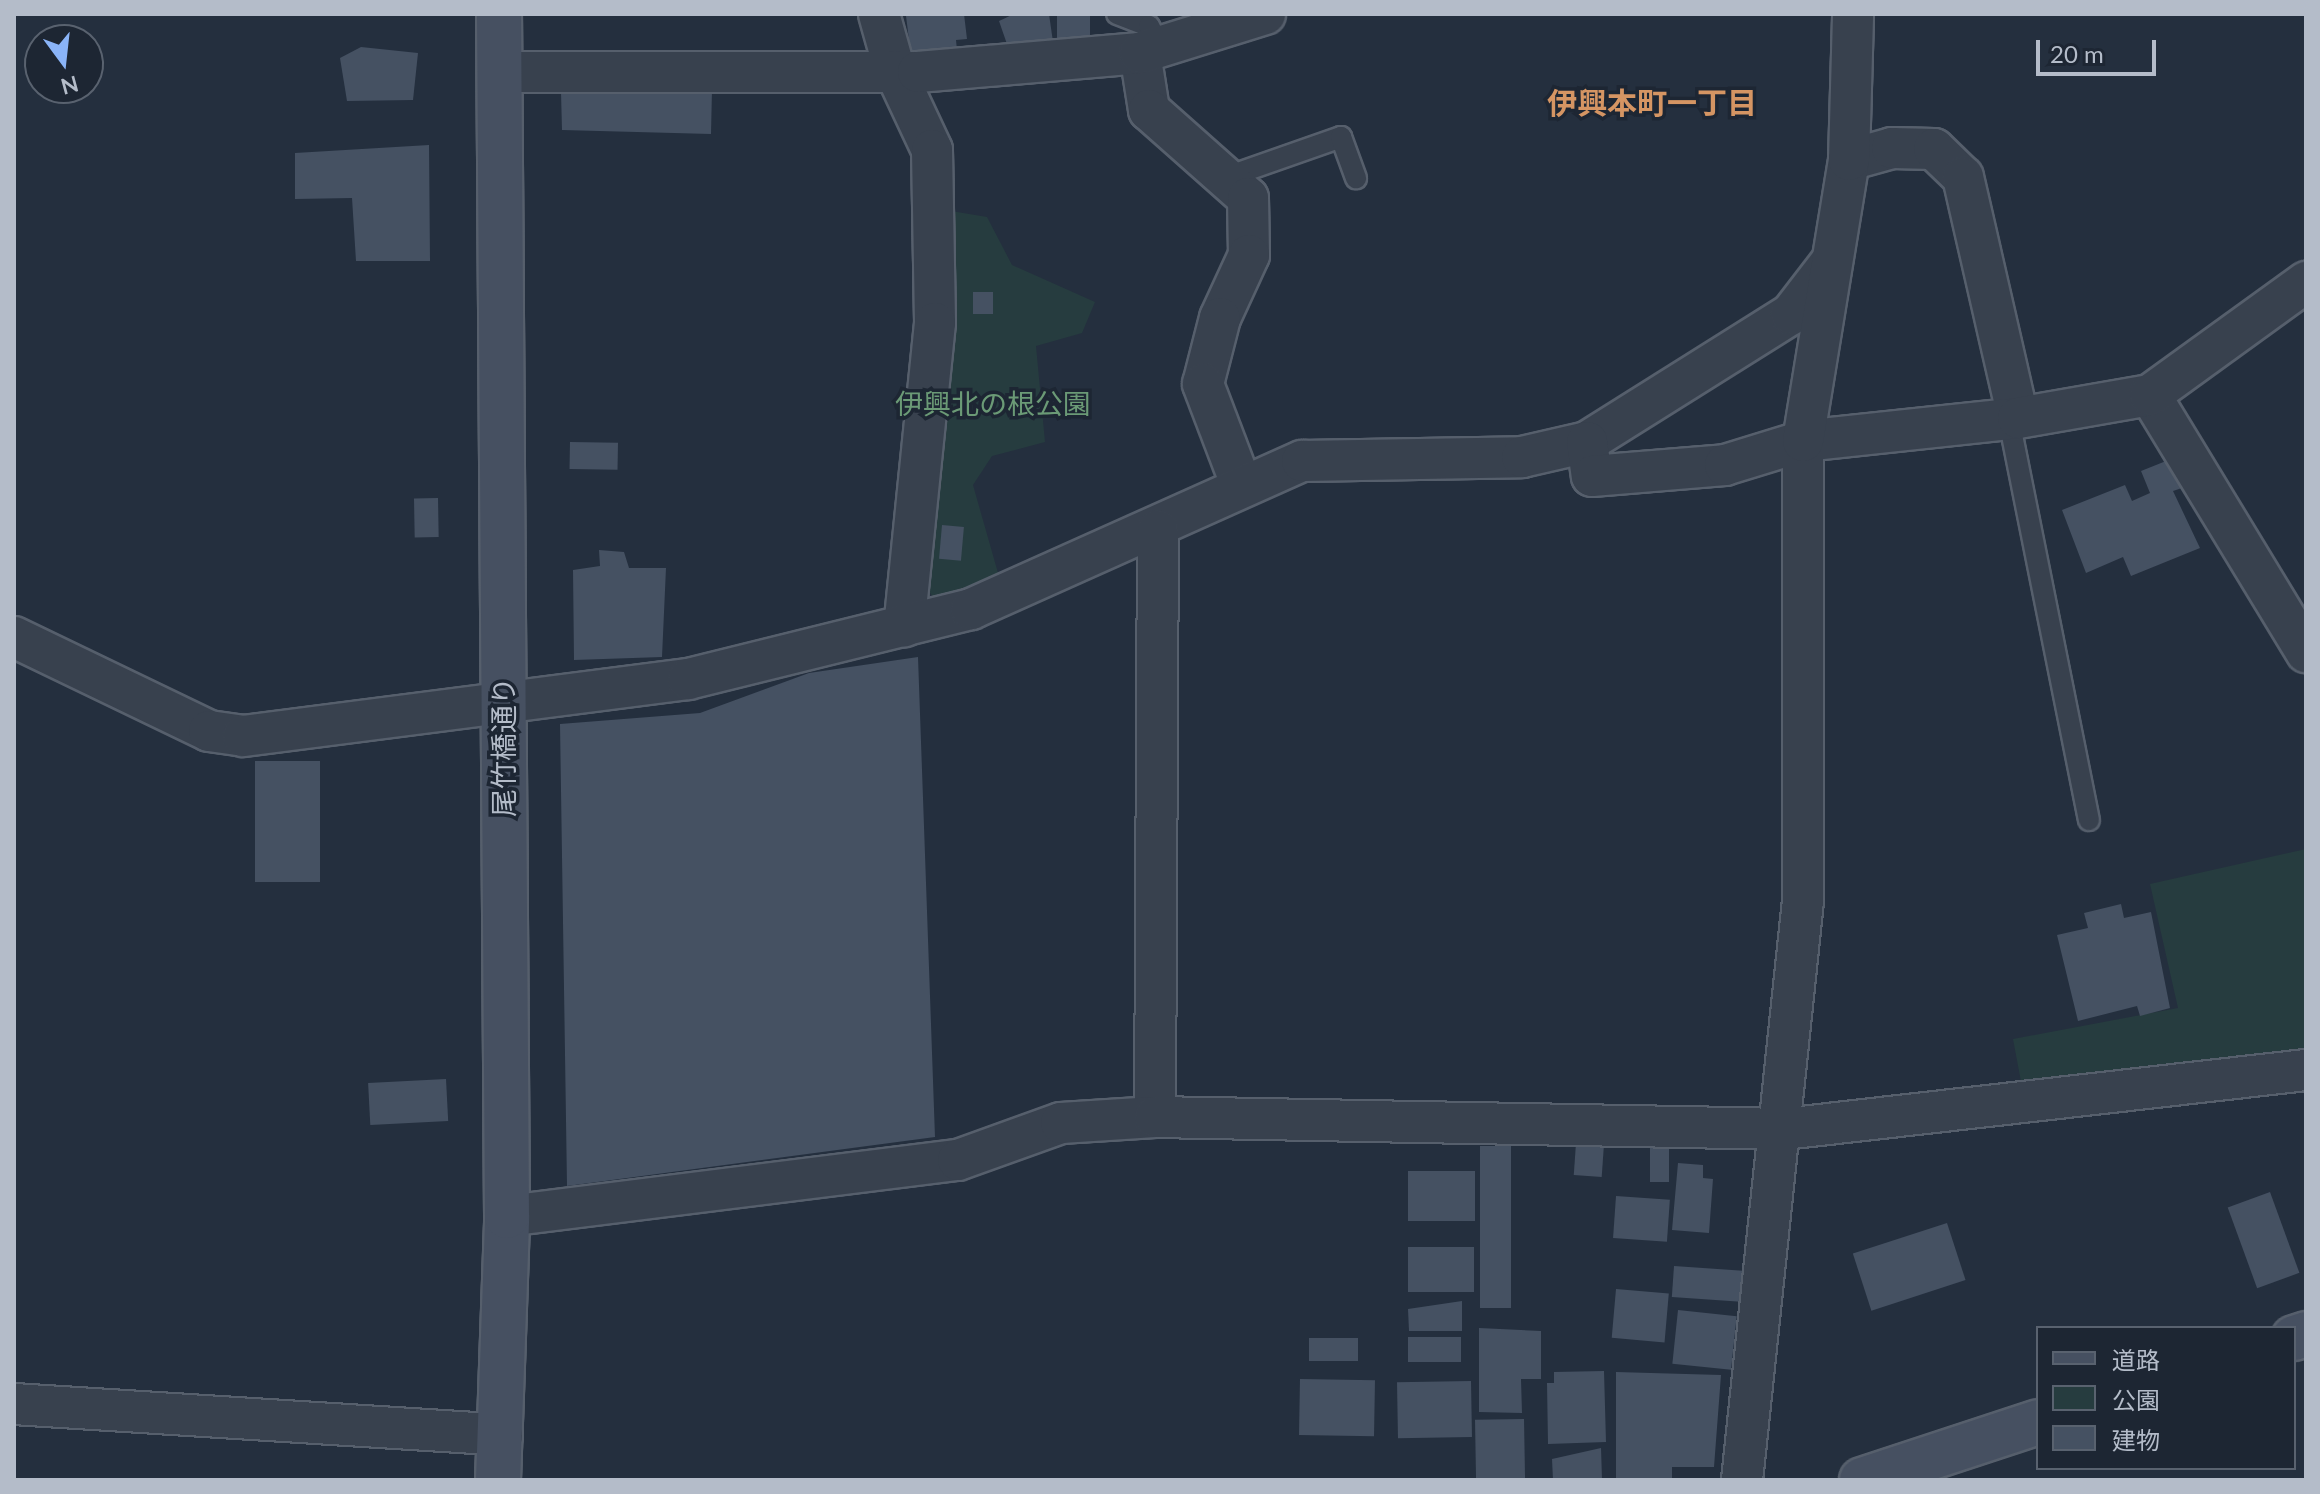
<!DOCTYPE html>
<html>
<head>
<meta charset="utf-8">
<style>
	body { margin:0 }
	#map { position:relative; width:2320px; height:1494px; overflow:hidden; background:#242f3e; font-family:Lato,"Noto Sans JP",sans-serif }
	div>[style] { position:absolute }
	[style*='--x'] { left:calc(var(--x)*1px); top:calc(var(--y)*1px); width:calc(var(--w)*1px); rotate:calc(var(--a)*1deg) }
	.green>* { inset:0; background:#263c3f }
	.building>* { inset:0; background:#455162; transform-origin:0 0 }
	.roads { filter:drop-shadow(2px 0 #565f6c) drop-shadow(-2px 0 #565f6c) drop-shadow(0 2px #565f6c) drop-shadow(0 -2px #565f6c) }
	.lane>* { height:20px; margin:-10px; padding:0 10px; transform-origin:10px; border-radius:10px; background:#38414e }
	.street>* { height:40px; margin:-20px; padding:0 20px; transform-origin:20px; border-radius:20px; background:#38414e }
	.secondary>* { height:44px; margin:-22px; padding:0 22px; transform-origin:22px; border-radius:22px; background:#465061 }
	span { translate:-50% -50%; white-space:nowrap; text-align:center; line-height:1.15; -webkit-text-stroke:7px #1d2633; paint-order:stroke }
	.park-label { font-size:28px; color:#6b9a76 }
	.street-label { font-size:28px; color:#b4bcc9 }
	.neighbourhood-label { font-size:30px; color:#d59563; font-weight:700 }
	.frame { position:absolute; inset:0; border:16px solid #b4bcc9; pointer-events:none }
	.legend { position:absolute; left:2036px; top:1326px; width:260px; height:144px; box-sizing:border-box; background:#1d2633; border:2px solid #59626f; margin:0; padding:10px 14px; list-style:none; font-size:24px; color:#b4bcc9 }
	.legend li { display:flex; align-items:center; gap:16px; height:40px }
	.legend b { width:40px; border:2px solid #59626f }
	.north { position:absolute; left:24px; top:24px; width:80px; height:80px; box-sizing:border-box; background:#1d2633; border:2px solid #59626f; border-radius:50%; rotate:165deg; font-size:22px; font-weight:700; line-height:32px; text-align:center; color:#b4bcc9 }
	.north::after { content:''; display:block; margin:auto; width:28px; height:36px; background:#8ab4f8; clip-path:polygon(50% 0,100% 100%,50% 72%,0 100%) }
	.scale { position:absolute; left:2036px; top:40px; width:120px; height:36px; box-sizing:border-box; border:4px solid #b4bcc9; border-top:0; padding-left:10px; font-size:24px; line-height:28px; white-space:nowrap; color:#b4bcc9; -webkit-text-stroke:6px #1d2633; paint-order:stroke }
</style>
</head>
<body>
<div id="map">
	<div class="green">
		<div style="clip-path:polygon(951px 211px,987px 217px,1012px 265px,1095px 302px,1082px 333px,1036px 346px,1045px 442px,992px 456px,973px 485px,1000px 580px,938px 605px,925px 585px)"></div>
		<div style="clip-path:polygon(2306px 849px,2306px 1059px,2022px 1087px,2013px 1039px,2178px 1008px,2150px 884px)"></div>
	</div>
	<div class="building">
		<div style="clip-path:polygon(964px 14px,967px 39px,956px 40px,957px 50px,911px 56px,906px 16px)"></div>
		<div style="clip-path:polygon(1014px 14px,1049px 14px,1053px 42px,1008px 47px,999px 21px)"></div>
		<div style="left:1057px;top:14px;width:33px;height:30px"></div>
		<div style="clip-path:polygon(361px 47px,418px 53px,413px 100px,347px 101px,340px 58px)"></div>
		<div style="clip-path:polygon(712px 89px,711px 134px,562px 130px,561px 92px)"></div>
		<div style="clip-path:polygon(429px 145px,430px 261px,356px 261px,352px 198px,295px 199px,295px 153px)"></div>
		<div style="left:993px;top:292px;width:22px;height:20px;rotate:90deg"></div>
		<div style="left:570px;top:442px;width:48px;height:27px;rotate:1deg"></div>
		<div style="clip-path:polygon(2171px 459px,2182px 488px,2173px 491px,2200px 548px,2131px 576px,2123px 557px,2086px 573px,2062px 510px,2125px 485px,2132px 501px,2150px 493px,2141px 471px)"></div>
		<div style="left:438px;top:498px;width:39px;height:24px;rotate:89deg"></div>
		<div style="left:942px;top:525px;width:22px;height:34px;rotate:5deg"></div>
		<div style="clip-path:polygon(599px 550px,624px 552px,629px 568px,666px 568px,662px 657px,574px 660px,573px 570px,600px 566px)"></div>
		<div style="clip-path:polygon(918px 657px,935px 1137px,567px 1186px,560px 724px,700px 713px,809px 673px)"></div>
		<div style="left:320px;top:761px;width:121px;height:65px;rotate:90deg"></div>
		<div style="clip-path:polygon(2121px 904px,2124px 918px,2151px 912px,2170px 1008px,2140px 1016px,2137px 1006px,2078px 1021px,2057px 935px,2088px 928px,2084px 913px)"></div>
		<div style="left:446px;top:1079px;width:42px;height:78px;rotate:87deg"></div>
		<div style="left:1576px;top:1143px;width:28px;height:32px;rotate:4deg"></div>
		<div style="left:1650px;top:1145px;width:19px;height:37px"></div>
		<div style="left:1480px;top:1146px;width:31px;height:162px"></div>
		<div style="clip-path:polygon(1678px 1163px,1703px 1165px,1703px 1178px,1713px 1179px,1709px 1233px,1672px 1230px)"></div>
		<div style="left:1475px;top:1171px;width:50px;height:67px;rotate:90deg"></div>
		<div style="left:2270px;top:1192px;width:86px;height:45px;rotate:70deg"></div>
		<div style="left:1616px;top:1196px;width:54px;height:42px;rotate:4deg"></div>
		<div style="left:1947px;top:1223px;width:60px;height:99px;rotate:72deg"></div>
		<div style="left:1474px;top:1247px;width:45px;height:66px;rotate:90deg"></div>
		<div style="left:1674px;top:1266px;width:69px;height:31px;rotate:4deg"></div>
		<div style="left:1616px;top:1289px;width:53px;height:49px;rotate:5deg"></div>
		<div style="clip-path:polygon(1462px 1301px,1462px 1331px,1409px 1331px,1408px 1309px)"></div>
		<div style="left:1678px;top:1310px;width:59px;height:54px;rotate:6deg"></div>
		<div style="clip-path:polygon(1479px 1328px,1541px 1331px,1541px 1379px,1521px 1379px,1522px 1413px,1479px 1412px)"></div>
		<div style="left:1408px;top:1337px;width:53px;height:25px"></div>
		<div style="left:1309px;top:1338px;width:49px;height:23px"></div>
		<div style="clip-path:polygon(1604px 1371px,1606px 1442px,1548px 1444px,1547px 1383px,1554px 1383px,1554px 1372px)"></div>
		<div style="clip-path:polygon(1616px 1372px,1721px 1375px,1714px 1467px,1672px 1467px,1672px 1480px,1616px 1480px)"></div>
		<div style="left:1300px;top:1379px;width:75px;height:56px;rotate:1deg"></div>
		<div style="left:1471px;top:1381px;width:56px;height:74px;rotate:89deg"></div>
		<div style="left:1524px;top:1419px;width:61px;height:49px;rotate:89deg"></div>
		<div style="clip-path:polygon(1601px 1448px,1602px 1480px,1553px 1480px,1552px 1459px)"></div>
	</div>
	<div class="roads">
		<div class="lane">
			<div style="--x:1117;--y:14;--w:34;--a:21"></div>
			<div style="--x:1149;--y:26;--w:22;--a:63"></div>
			<div style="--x:1227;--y:177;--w:121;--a:-19.3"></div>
			<div style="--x:1341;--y:137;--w:44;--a:69.9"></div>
			<div style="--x:2009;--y:420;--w:408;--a:78.7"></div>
		</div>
		<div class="street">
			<div style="--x:879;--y:14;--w:59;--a:74.3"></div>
			<div style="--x:895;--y:71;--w:87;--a:64.9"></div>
			<div style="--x:932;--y:150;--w:173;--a:89"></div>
			<div style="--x:935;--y:323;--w:305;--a:95.8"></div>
			<div style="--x:1140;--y:53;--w:58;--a:81"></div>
			<div style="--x:1149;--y:110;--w:132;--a:41.6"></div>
			<div style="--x:1248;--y:198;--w:57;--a:89"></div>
			<div style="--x:1249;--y:255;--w:69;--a:114.7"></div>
			<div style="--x:1220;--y:318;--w:68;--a:104.4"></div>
			<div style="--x:1203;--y:384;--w:107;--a:69.2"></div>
			<div style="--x:500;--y:72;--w:418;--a:0"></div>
			<div style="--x:918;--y:72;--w:223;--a:-4.9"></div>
			<div style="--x:1140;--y:53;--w:131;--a:-17.3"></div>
			<div style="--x:1849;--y:160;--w:45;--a:-15.6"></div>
			<div style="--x:1892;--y:148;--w:42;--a:1.4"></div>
			<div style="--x:1934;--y:149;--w:40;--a:44"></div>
			<div style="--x:1963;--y:177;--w:247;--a:77.1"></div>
			<div style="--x:2150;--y:395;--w:301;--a:58.7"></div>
			<div style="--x:1587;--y:442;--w:241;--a:-32.1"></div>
			<div style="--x:1791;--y:314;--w:66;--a:-52.4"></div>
			<div style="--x:14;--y:637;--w:216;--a:25.7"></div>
			<div style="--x:209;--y:731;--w:34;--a:8"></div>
			<div style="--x:243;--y:736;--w:449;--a:-7.3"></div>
			<div style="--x:688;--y:679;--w:292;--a:-13.9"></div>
			<div style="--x:971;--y:609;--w:363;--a:-24.1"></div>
			<div style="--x:1302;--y:461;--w:220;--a:-1"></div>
			<div style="--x:1522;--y:457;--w:67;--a:-13"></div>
			<div style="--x:1587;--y:442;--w:34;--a:82"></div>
			<div style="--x:1592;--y:476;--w:133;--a:-4.7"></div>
			<div style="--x:1725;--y:465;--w:82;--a:-17.1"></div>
			<div style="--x:1803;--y:441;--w:216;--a:-6.1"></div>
			<div style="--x:2018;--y:418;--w:134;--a:-9.9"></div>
			<div style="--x:2150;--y:395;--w:193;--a:-35.9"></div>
			<div style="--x:1155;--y:1117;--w:587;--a:-89.71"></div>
			<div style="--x:507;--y:1216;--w:454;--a:-7.1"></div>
			<div style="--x:958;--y:1160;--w:109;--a:-19.8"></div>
			<div style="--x:1061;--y:1123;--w:94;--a:-3.7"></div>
			<div style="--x:1155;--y:1117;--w:629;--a:1.09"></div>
			<div style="--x:1784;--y:1129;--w:525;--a:-6.45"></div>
			<div style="--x:14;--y:1404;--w:489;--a:3.6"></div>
			<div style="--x:1742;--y:1480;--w:582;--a:-83.99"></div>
			<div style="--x:1803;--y:901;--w:460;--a:-90"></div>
			<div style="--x:1803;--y:441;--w:285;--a:-80.7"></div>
			<div style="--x:1849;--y:160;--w:146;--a:-88.4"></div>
		</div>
		<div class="secondary">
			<div style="--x:2294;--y:1338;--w:13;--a:-18"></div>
			<div style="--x:498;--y:1480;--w:264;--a:-88"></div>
			<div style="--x:507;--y:1216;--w:1202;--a:-90.38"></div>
			<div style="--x:1862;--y:1480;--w:185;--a:-18.2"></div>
		</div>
	</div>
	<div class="park-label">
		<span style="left:993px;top:403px">伊興北の根公園</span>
	</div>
	<div class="street-label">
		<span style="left:503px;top:747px;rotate:-90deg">尾竹橋通り</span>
	</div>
	<div class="neighbourhood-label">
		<span style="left:1652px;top:102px">伊興本町一丁目</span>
	</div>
	<div class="frame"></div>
	<ul class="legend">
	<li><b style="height:10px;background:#465061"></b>道路</li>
	<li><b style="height:22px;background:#263c3f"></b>公園</li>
	<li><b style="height:22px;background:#455162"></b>建物</li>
	</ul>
	<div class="north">N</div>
	<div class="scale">20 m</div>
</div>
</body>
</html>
